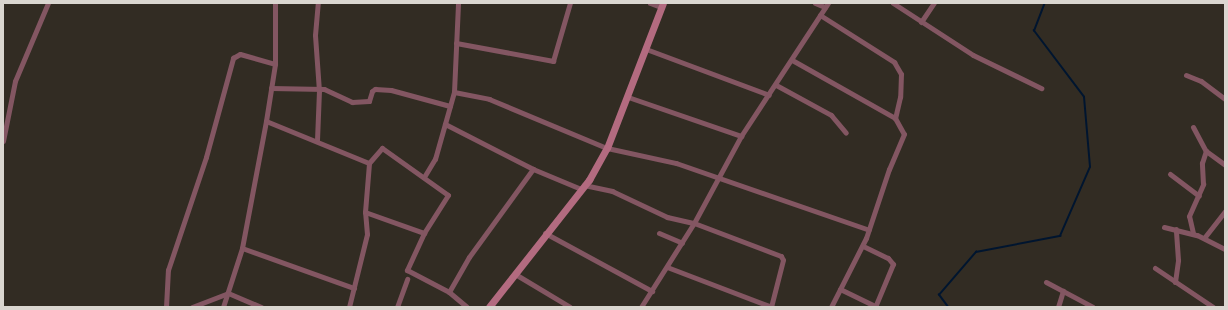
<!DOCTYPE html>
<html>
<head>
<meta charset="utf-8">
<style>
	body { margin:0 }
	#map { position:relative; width:1228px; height:310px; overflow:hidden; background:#322c23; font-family:Manrope,sans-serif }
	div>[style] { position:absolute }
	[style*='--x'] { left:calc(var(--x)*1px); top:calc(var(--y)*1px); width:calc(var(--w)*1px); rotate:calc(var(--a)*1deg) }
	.stream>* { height:1.5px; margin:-0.75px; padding:0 0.75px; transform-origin:0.75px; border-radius:0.75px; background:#00152f }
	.street>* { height:5px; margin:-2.5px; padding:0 2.5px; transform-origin:2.5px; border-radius:2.5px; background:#835662 }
	.secondary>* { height:7px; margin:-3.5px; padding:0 3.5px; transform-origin:3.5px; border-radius:3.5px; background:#b36b80 }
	span { translate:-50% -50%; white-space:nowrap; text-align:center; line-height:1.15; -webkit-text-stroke:4px #282319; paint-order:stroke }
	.frame { position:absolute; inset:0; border:4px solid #dad6d0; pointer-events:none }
</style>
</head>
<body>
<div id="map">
	<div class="stream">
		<div style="--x:948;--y:307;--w:15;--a:-127"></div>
		<div style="--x:939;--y:295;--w:57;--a:-49.3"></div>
		<div style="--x:976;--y:252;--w:86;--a:-10.8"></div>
		<div style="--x:1060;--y:236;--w:75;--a:-66.5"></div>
		<div style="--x:1090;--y:167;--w:70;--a:-94.9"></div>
		<div style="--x:1084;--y:97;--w:83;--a:-127.1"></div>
		<div style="--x:1034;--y:31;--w:30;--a:-69"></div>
	</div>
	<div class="street">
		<div style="--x:650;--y:3;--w:12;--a:20"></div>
		<div style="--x:815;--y:3;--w:11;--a:22"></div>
		<div style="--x:893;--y:3;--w:95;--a:33"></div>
		<div style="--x:973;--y:55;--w:76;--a:25.9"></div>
		<div style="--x:820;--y:15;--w:88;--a:32.4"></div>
		<div style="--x:894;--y:62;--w:14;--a:60"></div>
		<div style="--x:901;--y:74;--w:23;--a:92"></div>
		<div style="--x:900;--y:97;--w:22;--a:103"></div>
		<div style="--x:895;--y:118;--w:18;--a:61"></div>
		<div style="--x:904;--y:134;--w:38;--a:113"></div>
		<div style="--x:889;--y:169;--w:73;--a:108.4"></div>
		<div style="--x:866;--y:238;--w:77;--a:116.9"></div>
		<div style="--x:921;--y:22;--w:23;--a:-56"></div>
		<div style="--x:456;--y:43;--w:99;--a:10.5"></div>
		<div style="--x:553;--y:61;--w:60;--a:-73.7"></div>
		<div style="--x:646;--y:49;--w:131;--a:20.5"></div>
		<div style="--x:792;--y:60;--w:118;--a:29.4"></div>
		<div style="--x:1186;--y:75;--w:16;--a:22"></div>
		<div style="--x:1201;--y:81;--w:30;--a:37"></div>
		<div style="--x:776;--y:85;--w:63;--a:28.6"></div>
		<div style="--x:831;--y:115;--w:23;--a:50"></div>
		<div style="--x:271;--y:88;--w:53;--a:1.1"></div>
		<div style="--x:324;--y:89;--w:31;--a:25"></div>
		<div style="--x:352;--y:102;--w:17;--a:-3"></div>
		<div style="--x:369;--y:101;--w:10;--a:-73"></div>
		<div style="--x:372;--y:91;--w:4;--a:-34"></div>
		<div style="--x:375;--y:89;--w:16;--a:4"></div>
		<div style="--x:391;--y:90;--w:61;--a:15.2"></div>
		<div style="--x:454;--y:92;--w:36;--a:11"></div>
		<div style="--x:489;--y:99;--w:128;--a:22.6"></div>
		<div style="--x:607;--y:148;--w:71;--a:12.3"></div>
		<div style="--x:676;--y:163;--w:204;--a:19.1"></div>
		<div style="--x:628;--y:97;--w:120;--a:19"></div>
		<div style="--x:266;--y:121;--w:111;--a:22.2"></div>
		<div style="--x:445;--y:124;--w:99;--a:27.1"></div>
		<div style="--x:533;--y:169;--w:52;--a:22.6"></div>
		<div style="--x:1193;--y:127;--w:27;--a:62"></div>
		<div style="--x:1206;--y:151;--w:24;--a:36"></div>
		<div style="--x:317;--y:140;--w:49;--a:-87.7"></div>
		<div style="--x:319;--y:91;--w:56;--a:-94.1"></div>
		<div style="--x:315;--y:35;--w:32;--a:-85"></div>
		<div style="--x:3;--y:141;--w:61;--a:-78.7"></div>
		<div style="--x:15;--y:81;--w:85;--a:-67.1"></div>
		<div style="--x:1170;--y:174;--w:36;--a:37"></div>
		<div style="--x:424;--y:177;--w:21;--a:-59"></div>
		<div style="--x:435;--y:159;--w:70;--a:-74.2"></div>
		<div style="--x:454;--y:92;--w:89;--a:-87.4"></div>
		<div style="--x:584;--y:185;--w:29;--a:12"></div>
		<div style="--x:612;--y:191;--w:61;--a:25.3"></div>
		<div style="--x:667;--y:217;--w:28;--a:13"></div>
		<div style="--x:694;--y:223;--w:93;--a:20.8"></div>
		<div style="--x:781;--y:256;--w:4;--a:63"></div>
		<div style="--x:783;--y:260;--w:49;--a:104.3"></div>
		<div style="--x:365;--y:212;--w:63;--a:19.6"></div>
		<div style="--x:1164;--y:227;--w:34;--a:14"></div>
		<div style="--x:1197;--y:235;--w:31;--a:27"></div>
		<div style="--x:545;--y:233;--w:122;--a:28.5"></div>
		<div style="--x:659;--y:233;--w:25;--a:23"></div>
		<div style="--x:1193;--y:233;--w:17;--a:-103"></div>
		<div style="--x:1189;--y:216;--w:35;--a:-66"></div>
		<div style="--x:1203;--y:184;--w:21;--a:-93"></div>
		<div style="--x:1202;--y:163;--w:13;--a:-72"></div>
		<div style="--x:1204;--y:238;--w:34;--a:-52"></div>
		<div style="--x:863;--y:246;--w:28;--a:26"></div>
		<div style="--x:888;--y:258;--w:8;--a:50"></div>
		<div style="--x:893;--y:264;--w:47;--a:112.7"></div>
		<div style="--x:242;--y:248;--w:119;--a:19.7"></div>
		<div style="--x:667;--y:267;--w:112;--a:20.9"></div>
		<div style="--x:1155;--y:268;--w:70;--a:33.9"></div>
		<div style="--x:515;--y:274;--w:64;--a:31"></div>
		<div style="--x:1046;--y:282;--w:53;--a:28"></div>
		<div style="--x:1175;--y:282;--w:22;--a:-82"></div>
		<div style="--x:1178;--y:260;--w:31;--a:-94"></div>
		<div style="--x:840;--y:289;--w:39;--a:26"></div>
		<div style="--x:449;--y:292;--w:40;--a:-60.3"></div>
		<div style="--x:469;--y:257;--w:109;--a:-54"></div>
		<div style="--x:166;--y:307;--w:37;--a:-87"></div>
		<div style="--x:168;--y:270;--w:119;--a:-71.4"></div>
		<div style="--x:206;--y:157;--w:103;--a:-74.7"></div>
		<div style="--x:233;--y:58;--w:8;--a:-30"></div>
		<div style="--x:240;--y:54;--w:36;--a:16"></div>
		<div style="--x:192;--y:307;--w:39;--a:-21"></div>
		<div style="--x:228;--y:293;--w:36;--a:23"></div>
		<div style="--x:223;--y:307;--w:62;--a:-72.1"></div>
		<div style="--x:242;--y:248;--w:129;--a:-79.3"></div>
		<div style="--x:266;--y:121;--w:58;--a:-81"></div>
		<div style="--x:275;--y:64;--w:61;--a:-90"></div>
		<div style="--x:349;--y:307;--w:75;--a:-76.1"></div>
		<div style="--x:367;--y:234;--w:22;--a:-95"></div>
		<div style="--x:365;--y:212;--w:49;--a:-85.3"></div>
		<div style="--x:369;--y:163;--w:20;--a:-49"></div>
		<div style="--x:382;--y:148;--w:81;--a:35.5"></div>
		<div style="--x:448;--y:195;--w:45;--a:122.3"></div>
		<div style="--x:424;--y:233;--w:41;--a:114.7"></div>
		<div style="--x:407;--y:270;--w:47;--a:27.6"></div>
		<div style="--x:449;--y:292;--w:23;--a:40"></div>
		<div style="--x:397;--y:307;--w:30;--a:-70"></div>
		<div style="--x:641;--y:307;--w:99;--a:-57.8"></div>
		<div style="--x:694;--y:223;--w:99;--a:-61.6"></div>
		<div style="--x:741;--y:136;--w:159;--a:-56.8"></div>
		<div style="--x:1058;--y:307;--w:17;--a:-73"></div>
	</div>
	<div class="secondary">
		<div style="--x:489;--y:307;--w:162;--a:-51.8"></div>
		<div style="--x:589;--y:180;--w:37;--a:-61"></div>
		<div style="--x:607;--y:148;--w:155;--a:-68.9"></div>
	</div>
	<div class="frame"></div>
</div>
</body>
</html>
